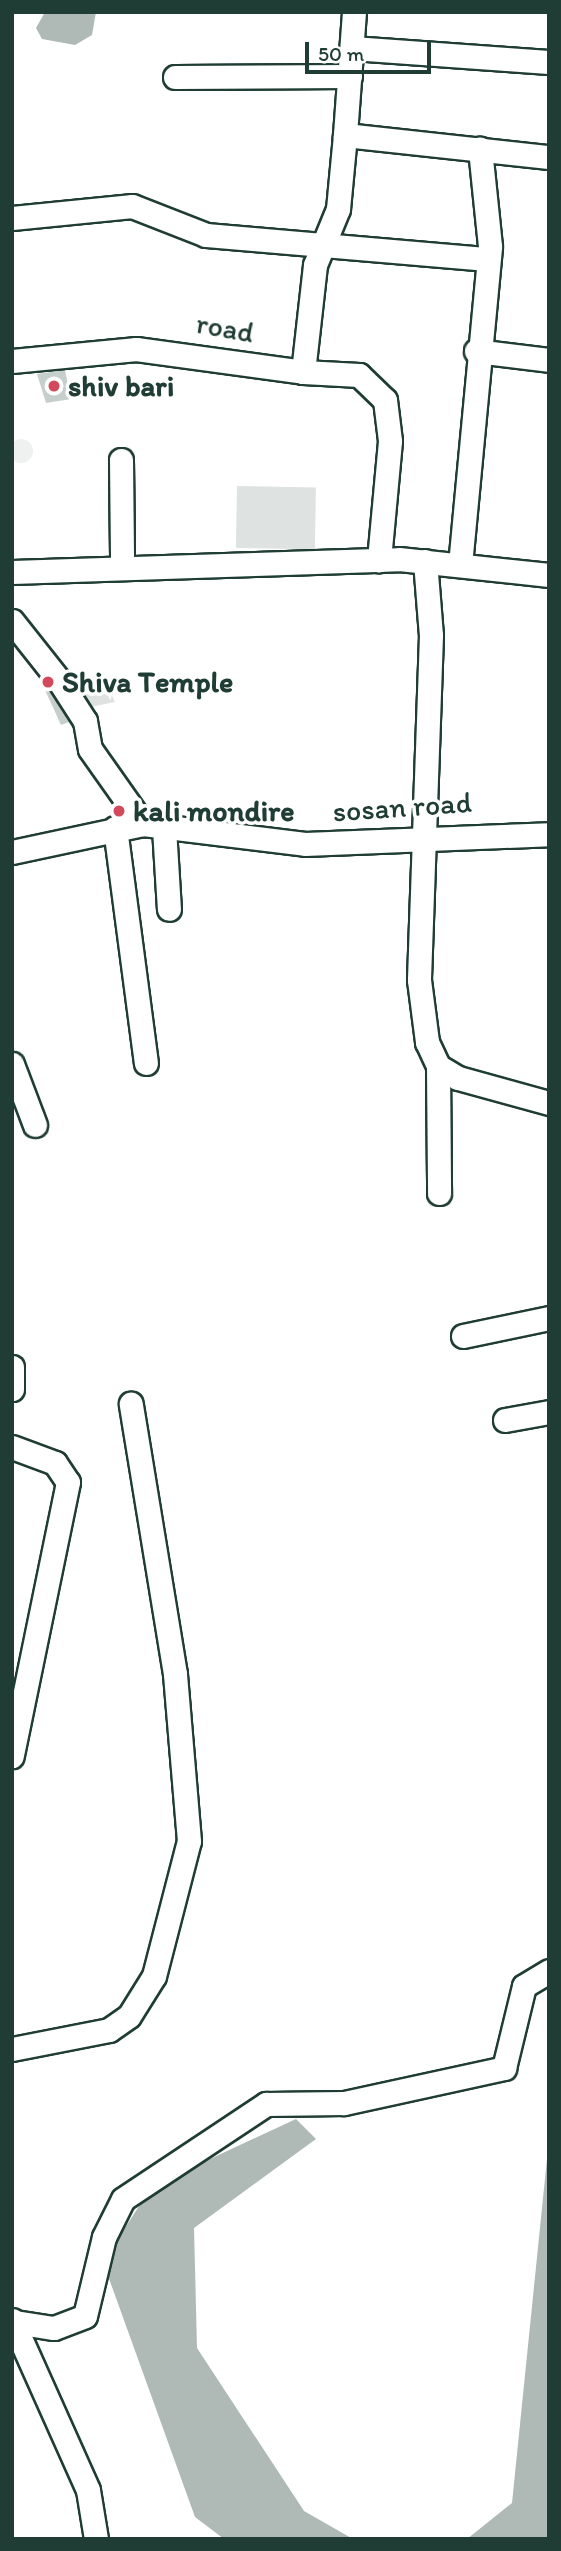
<!DOCTYPE html>
<html>
<head>
<meta charset="utf-8">
<style>
	body { margin:0 }
	#map { position:relative; width:561px; height:2551px; overflow:hidden; background:#fff; font-family:Itim,sans-serif }
	div>[style] { position:absolute }
	[style*='--x'] { left:calc(var(--x)*1px); top:calc(var(--y)*1px); width:calc(var(--w)*1px); rotate:calc(var(--a)*1deg) }
	.built>* { inset:0; background:#eef1f0 }
	.round { border-radius:50% }
	.green>* { inset:0; background:#dee3e2; transform-origin:0 0 }
	.water>* { inset:0; background:#afbab7 }
	.building>* { inset:0; background:#c7cfcc }
	.roads { filter:drop-shadow(2px 0 #1f3d34) drop-shadow(-2px 0 #1f3d34) drop-shadow(0 2px #1f3d34) drop-shadow(0 -2px #1f3d34) }
	.minor>* { height:23px; margin:-11.5px; padding:0 11.5px; transform-origin:11.5px; border-radius:11.5px; background:#fff }
	.dots>* { width:19px; height:19px; translate:-50% -50%; box-sizing:border-box; border:4px solid #fff; border-radius:50% }
	span { translate:-50% -50%; white-space:nowrap; text-align:center; line-height:1.15; -webkit-text-stroke:7px #fff; paint-order:stroke }
	.street-label { font-size:30px; color:#1f3d34 }
	.poi-label { font-size:30px; color:#1f3d34; font-weight:700 }
	.left { translate:0 -50%; text-align:left }
	.frame { position:absolute; inset:0; border:14px solid #1f3d34; pointer-events:none }
	.scale { position:absolute; left:305px; top:42px; width:126px; height:32px; box-sizing:border-box; border:4px solid #1f3d34; border-top:0; padding-left:9px; font-size:21px; line-height:24px; white-space:nowrap; color:#1f3d34; -webkit-text-stroke:5px #fff; paint-order:stroke }
</style>
</head>
<body>
<div id="map">
	<div class="built">
		<div class="round" style="left:9px;top:439px;width:24px;height:24px"></div>
	</div>
	<div class="green">
		<div style="left:237px;top:486px;width:79px;height:62px;rotate:1deg"></div>
		<div style="clip-path:polygon(102px 673px,115px 702px,85px 708px,66px 685px)"></div>
	</div>
	<div class="water">
		<div style="clip-path:polygon(45px 12px,96px 12px,92px 35px,75px 45px,42px 39px,36px 28px)"></div>
		<div style="clip-path:polygon(296px 2119px,316px 2139px,194px 2228px,197px 2348px,304px 2511px,353px 2539px,224px 2539px,195px 2517px,103px 2262px,152px 2186px)"></div>
		<div style="clip-path:polygon(549px 2139px,549px 2539px,467px 2539px,512px 2503px)"></div>
	</div>
	<div class="building">
		<div style="clip-path:polygon(65px 370px,71px 399px,46px 403px,37px 374px)"></div>
		<div style="clip-path:polygon(40px 679px,47px 687px,69px 722px,61px 725px)"></div>
	</div>
	<div class="roads">
		<div class="minor">
			<div style="--x:354;--y:12;--w:123;--a:94.2"></div>
			<div style="--x:345;--y:135;--w:205;--a:6.2"></div>
			<div style="--x:352;--y:48;--w:197;--a:4.1"></div>
			<div style="--x:175;--y:77;--w:175;--a:-0.3"></div>
			<div style="--x:12;--y:218;--w:121;--a:-5.7"></div>
			<div style="--x:132;--y:206;--w:79;--a:21.4"></div>
			<div style="--x:206;--y:235;--w:283;--a:4.9"></div>
			<div style="--x:476;--y:351;--w:74;--a:7"></div>
			<div style="--x:12;--y:361;--w:125;--a:-5.5"></div>
			<div style="--x:136;--y:349;--w:169;--a:7.8"></div>
			<div style="--x:303;--y:372;--w:108;--a:-83.6"></div>
			<div style="--x:315;--y:265;--w:61;--a:-67.7"></div>
			<div style="--x:338;--y:209;--w:74;--a:-84.6"></div>
			<div style="--x:303;--y:372;--w:56;--a:3.1"></div>
			<div style="--x:359;--y:375;--w:36;--a:44"></div>
			<div style="--x:385;--y:400;--w:41;--a:83"></div>
			<div style="--x:390;--y:441;--w:120;--a:95.3"></div>
			<div style="--x:121;--y:460;--w:104;--a:89.4"></div>
			<div style="--x:425;--y:561;--w:74;--a:85.4"></div>
			<div style="--x:431;--y:635;--w:345;--a:92"></div>
			<div style="--x:419;--y:980;--w:63;--a:82.6"></div>
			<div style="--x:427;--y:1042;--w:26;--a:65"></div>
			<div style="--x:438;--y:1066;--w:23;--a:31"></div>
			<div style="--x:458;--y:1078;--w:94;--a:15.4"></div>
			<div style="--x:460;--y:565;--w:320;--a:-84.6"></div>
			<div style="--x:490;--y:246;--w:98;--a:-95.9"></div>
			<div style="--x:12;--y:572;--w:387;--a:-1.9"></div>
			<div style="--x:399;--y:559;--w:151;--a:6.1"></div>
			<div style="--x:12;--y:621;--w:74;--a:51.6"></div>
			<div style="--x:58;--y:679;--w:50;--a:57.3"></div>
			<div style="--x:85;--y:721;--w:28;--a:80"></div>
			<div style="--x:90;--y:749;--w:92;--a:54.8"></div>
			<div style="--x:115;--y:828;--w:237;--a:82.5"></div>
			<div style="--x:164;--y:828;--w:81;--a:86.5"></div>
			<div style="--x:12;--y:852;--w:134;--a:-12.1"></div>
			<div style="--x:143;--y:824;--w:163;--a:7"></div>
			<div style="--x:305;--y:844;--w:244;--a:-2.3"></div>
			<div style="--x:12;--y:1064;--w:65;--a:69.3"></div>
			<div style="--x:438;--y:1066;--w:127;--a:89.5"></div>
			<div style="--x:463;--y:1336;--w:88;--a:-11.8"></div>
			<div style="--x:12;--y:1367;--w:22;--a:90"></div>
			<div style="--x:505;--y:1420;--w:45;--a:-10.3"></div>
			<div style="--x:12;--y:1447;--w:46;--a:20.4"></div>
			<div style="--x:55;--y:1463;--w:23;--a:56"></div>
			<div style="--x:68;--y:1482;--w:280;--a:101.6"></div>
			<div style="--x:12;--y:2049;--w:99;--a:-11.1"></div>
			<div style="--x:109;--y:2030;--w:24;--a:-35"></div>
			<div style="--x:129;--y:2016;--w:47;--a:-58"></div>
			<div style="--x:154;--y:1976;--w:139;--a:-75.5"></div>
			<div style="--x:189;--y:1841;--w:168;--a:-94.8"></div>
			<div style="--x:175;--y:1674;--w:274;--a:-99.3"></div>
			<div style="--x:12;--y:2320;--w:186;--a:65.9"></div>
			<div style="--x:88;--y:2490;--w:50;--a:80.7"></div>
			<div style="--x:15;--y:2322;--w:39;--a:9"></div>
			<div style="--x:54;--y:2328;--w:33;--a:-21"></div>
			<div style="--x:85;--y:2316;--w:81;--a:-76.5"></div>
			<div style="--x:104;--y:2237;--w:42;--a:-63.4"></div>
			<div style="--x:123;--y:2199;--w:172;--a:-33.6"></div>
			<div style="--x:266;--y:2104;--w:78;--a:-0.7"></div>
			<div style="--x:344;--y:2103;--w:164;--a:-12.3"></div>
			<div style="--x:504;--y:2068;--w:84;--a:-76.3"></div>
			<div style="--x:524;--y:1986;--w:29;--a:-31"></div>
		</div>
	</div>
	<div class="dots">
		<div style="left:54px;top:386px;background:#d1495b"></div>
		<div style="left:48px;top:682px;background:#d1495b"></div>
		<div style="left:119px;top:811px;background:#d1495b"></div>
	</div>
	<div class="street-label">
		<span style="left:225px;top:328px;rotate:10deg">road</span>
		<span style="left:402px;top:807px;rotate:-4deg">sosan road</span>
	</div>
	<div class="poi-label">
		<span class="left" style="left:68px;top:386px">shiv bari</span>
		<span class="left" style="left:62px;top:682px">Shiva Temple</span>
		<span class="left" style="left:133px;top:811px">kali mondire</span>
	</div>
	<div class="frame"></div>
	<div class="scale">50 m</div>
</div>
</body>
</html>
